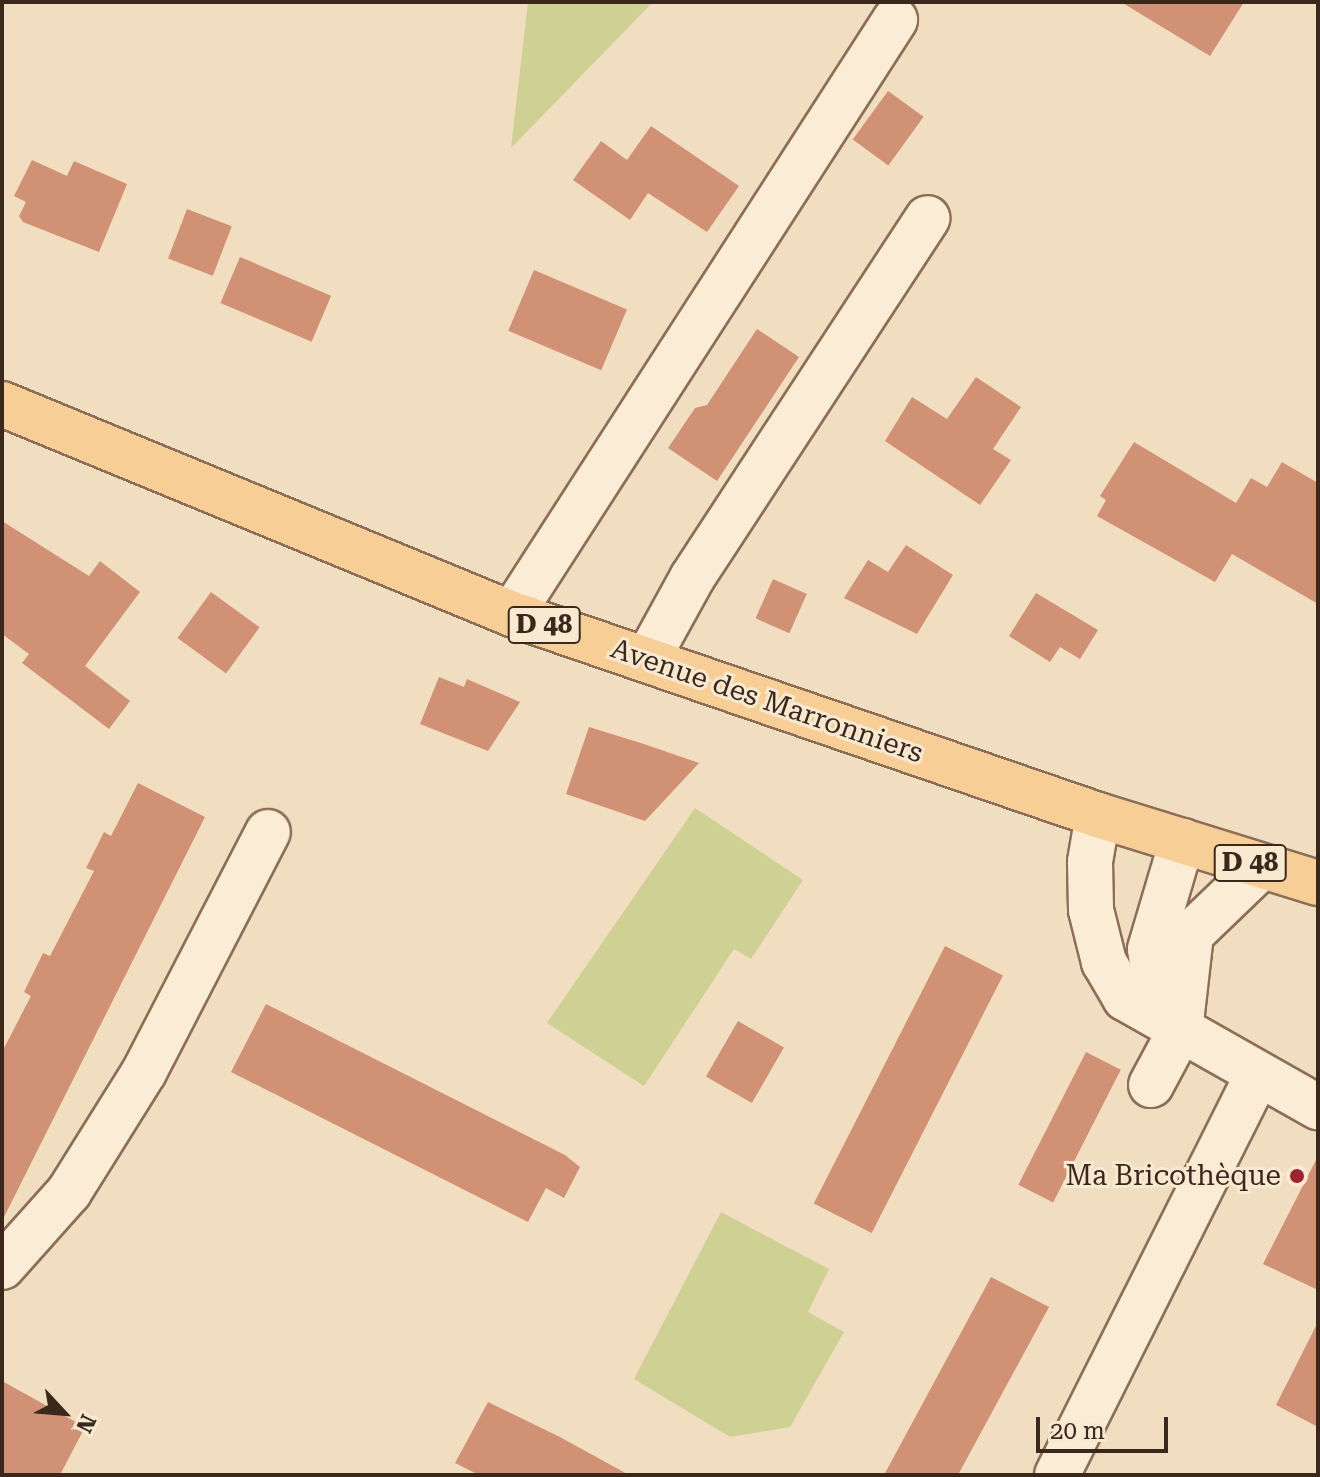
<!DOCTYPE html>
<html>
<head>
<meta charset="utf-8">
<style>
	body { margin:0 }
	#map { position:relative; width:1320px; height:1477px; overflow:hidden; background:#f1dec1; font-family:"Roboto Serif",serif }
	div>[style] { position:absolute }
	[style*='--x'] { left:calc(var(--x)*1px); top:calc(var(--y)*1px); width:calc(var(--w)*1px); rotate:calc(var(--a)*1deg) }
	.green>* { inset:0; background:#cfd094 }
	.building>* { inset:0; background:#d19174; transform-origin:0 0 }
	.roads { filter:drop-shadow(2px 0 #8c6e57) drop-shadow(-2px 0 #8c6e57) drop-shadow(0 2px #8c6e57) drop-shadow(0 -2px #8c6e57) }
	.minor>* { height:44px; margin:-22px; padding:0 22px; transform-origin:22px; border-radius:22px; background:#fbecd5 }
	.major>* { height:44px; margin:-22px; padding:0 22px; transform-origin:22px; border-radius:22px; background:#f7cf96 }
	.dots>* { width:22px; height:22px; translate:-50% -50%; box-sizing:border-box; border:4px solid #f8e9d1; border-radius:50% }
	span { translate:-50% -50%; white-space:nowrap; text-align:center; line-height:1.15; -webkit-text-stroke:6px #f8e9d1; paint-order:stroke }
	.shield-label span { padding:2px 6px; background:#f8e9d1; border:2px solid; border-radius:6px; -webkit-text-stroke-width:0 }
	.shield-label { font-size:26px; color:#3a281d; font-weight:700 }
	.street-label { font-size:28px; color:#3a281d }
	.poi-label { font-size:28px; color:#3a281d }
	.right { translate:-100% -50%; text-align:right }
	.frame { position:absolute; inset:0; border:4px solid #3a281d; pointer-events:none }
	.north { position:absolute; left:24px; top:1373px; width:80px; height:80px; -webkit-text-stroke:6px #f8e9d1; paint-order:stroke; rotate:116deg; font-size:22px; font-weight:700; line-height:32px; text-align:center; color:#3a281d }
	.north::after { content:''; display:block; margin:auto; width:28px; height:36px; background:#3a281d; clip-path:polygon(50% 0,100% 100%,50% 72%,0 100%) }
	.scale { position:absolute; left:1036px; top:1417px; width:132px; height:36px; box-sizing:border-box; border:4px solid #3a281d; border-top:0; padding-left:10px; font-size:24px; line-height:28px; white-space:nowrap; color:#3a281d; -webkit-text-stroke:6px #f8e9d1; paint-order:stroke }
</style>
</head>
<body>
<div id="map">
	<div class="green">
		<div style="clip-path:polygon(528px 2px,653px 2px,511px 148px)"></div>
		<div style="clip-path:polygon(695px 808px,803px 880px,751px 959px,734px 949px,644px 1086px,547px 1023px)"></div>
		<div style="clip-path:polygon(721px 1212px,829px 1269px,808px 1312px,844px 1332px,790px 1427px,730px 1437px,634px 1379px)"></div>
	</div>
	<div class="building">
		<div style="clip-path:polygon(1121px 2px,1244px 2px,1210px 56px)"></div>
		<div style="left:888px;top:91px;width:44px;height:60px;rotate:36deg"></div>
		<div style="clip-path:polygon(651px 126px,739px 186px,707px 232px,648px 193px,630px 220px,573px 180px,601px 141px,627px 160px)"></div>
		<div style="clip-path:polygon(32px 160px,67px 176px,74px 161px,127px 184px,99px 252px,23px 222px,19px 216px,26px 202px,14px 196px)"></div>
		<div style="left:187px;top:209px;width:48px;height:53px;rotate:21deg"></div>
		<div style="left:240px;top:257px;width:99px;height:50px;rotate:23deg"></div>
		<div style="left:534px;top:270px;width:101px;height:66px;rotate:23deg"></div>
		<div style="clip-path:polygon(757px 329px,799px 357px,717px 481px,668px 448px,695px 408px,707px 405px)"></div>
		<div style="clip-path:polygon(976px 377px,1021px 407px,993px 449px,1011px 460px,980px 505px,885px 441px,912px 397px,947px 419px)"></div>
		<div style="clip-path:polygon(1134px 442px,1236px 503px,1251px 478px,1267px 487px,1282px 462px,1318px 483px,1318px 604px,1232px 554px,1215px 582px,1097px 516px,1106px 500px,1100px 496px)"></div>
		<div style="clip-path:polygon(2px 521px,89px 576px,100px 561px,140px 592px,85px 666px,130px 701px,109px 729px,22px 663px,29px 654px,2px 634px)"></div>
		<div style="clip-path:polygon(906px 545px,953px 575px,917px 634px,844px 598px,868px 560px,888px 572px)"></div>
		<div style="left:773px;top:579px;width:37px;height:43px;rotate:24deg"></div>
		<div style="left:211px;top:592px;width:60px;height:57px;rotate:36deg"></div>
		<div style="clip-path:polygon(1036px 593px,1098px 630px,1080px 659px,1060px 647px,1050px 662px,1009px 636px)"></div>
		<div style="clip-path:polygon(439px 677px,464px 687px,467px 679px,520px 702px,488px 751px,420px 724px)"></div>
		<div style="clip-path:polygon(589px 727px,644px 744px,699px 763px,645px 821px,566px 794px)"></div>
		<div style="clip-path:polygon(138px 783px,205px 817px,2px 1221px,2px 1052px,31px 996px,24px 992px,43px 953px,50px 956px,94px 871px,86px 868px,104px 832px,111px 836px)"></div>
		<div style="left:945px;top:946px;width:65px;height:289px;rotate:27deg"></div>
		<div style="clip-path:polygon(266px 1004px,565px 1155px,580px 1167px,564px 1198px,546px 1188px,528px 1222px,231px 1072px)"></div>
		<div style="left:738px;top:1021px;width:53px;height:64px;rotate:30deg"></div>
		<div style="left:1086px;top:1052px;width:39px;height:149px;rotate:27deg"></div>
		<div style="clip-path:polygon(1318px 1156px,1318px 1290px,1263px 1264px)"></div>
		<div style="clip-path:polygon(991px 1277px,1049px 1307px,958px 1475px,884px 1475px)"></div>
		<div style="clip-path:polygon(1318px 1322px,1318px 1427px,1276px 1405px)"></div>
		<div style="clip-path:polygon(2px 1381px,85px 1427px,60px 1475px,2px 1475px)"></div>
		<div style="clip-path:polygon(488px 1402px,560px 1437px,629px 1475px,479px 1475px,455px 1463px)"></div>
	</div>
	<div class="roads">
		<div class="minor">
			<div style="--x:512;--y:614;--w:707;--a:-57.19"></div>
			<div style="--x:647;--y:660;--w:94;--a:-61.2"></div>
			<div style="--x:692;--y:578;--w:430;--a:-56.8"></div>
			<div style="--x:1098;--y:815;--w:48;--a:99.7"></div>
			<div style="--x:1090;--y:862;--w:48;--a:88.8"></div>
			<div style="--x:1091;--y:910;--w:54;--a:76"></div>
			<div style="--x:1104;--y:962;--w:42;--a:59.7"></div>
			<div style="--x:1125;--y:998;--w:222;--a:29.5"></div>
			<div style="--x:1175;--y:1022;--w:43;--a:-117.8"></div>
			<div style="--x:1155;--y:984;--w:35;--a:-98"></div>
			<div style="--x:1150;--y:949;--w:113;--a:-73.5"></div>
			<div style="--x:1151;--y:1085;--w:61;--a:-61.8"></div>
			<div style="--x:1180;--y:1031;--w:98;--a:-83.5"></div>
			<div style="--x:1191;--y:934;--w:98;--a:-43.8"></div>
			<div style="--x:2;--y:1267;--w:101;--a:-48.2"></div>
			<div style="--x:69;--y:1192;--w:142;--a:-58"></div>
			<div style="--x:144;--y:1072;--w:270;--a:-62.7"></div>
			<div style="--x:1057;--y:1475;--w:446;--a:-63.4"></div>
		</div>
		<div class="major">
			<div style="--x:2;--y:404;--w:552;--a:22.38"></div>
			<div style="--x:512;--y:614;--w:620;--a:18.93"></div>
			<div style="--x:1098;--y:815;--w:230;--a:17.2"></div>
		</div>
	</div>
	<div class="dots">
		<div style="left:1297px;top:1176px;background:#9f2331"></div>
	</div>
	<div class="shield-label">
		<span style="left:544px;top:625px">D 48</span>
		<span style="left:1250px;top:863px">D 48</span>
	</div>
	<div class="street-label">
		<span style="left:767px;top:701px;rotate:19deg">Avenue des Marronniers</span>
	</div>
	<div class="poi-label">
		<span class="right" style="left:1281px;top:1176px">Ma Bricothèque</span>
	</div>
	<div class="frame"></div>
	<div class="north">N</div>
	<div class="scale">20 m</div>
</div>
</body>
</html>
